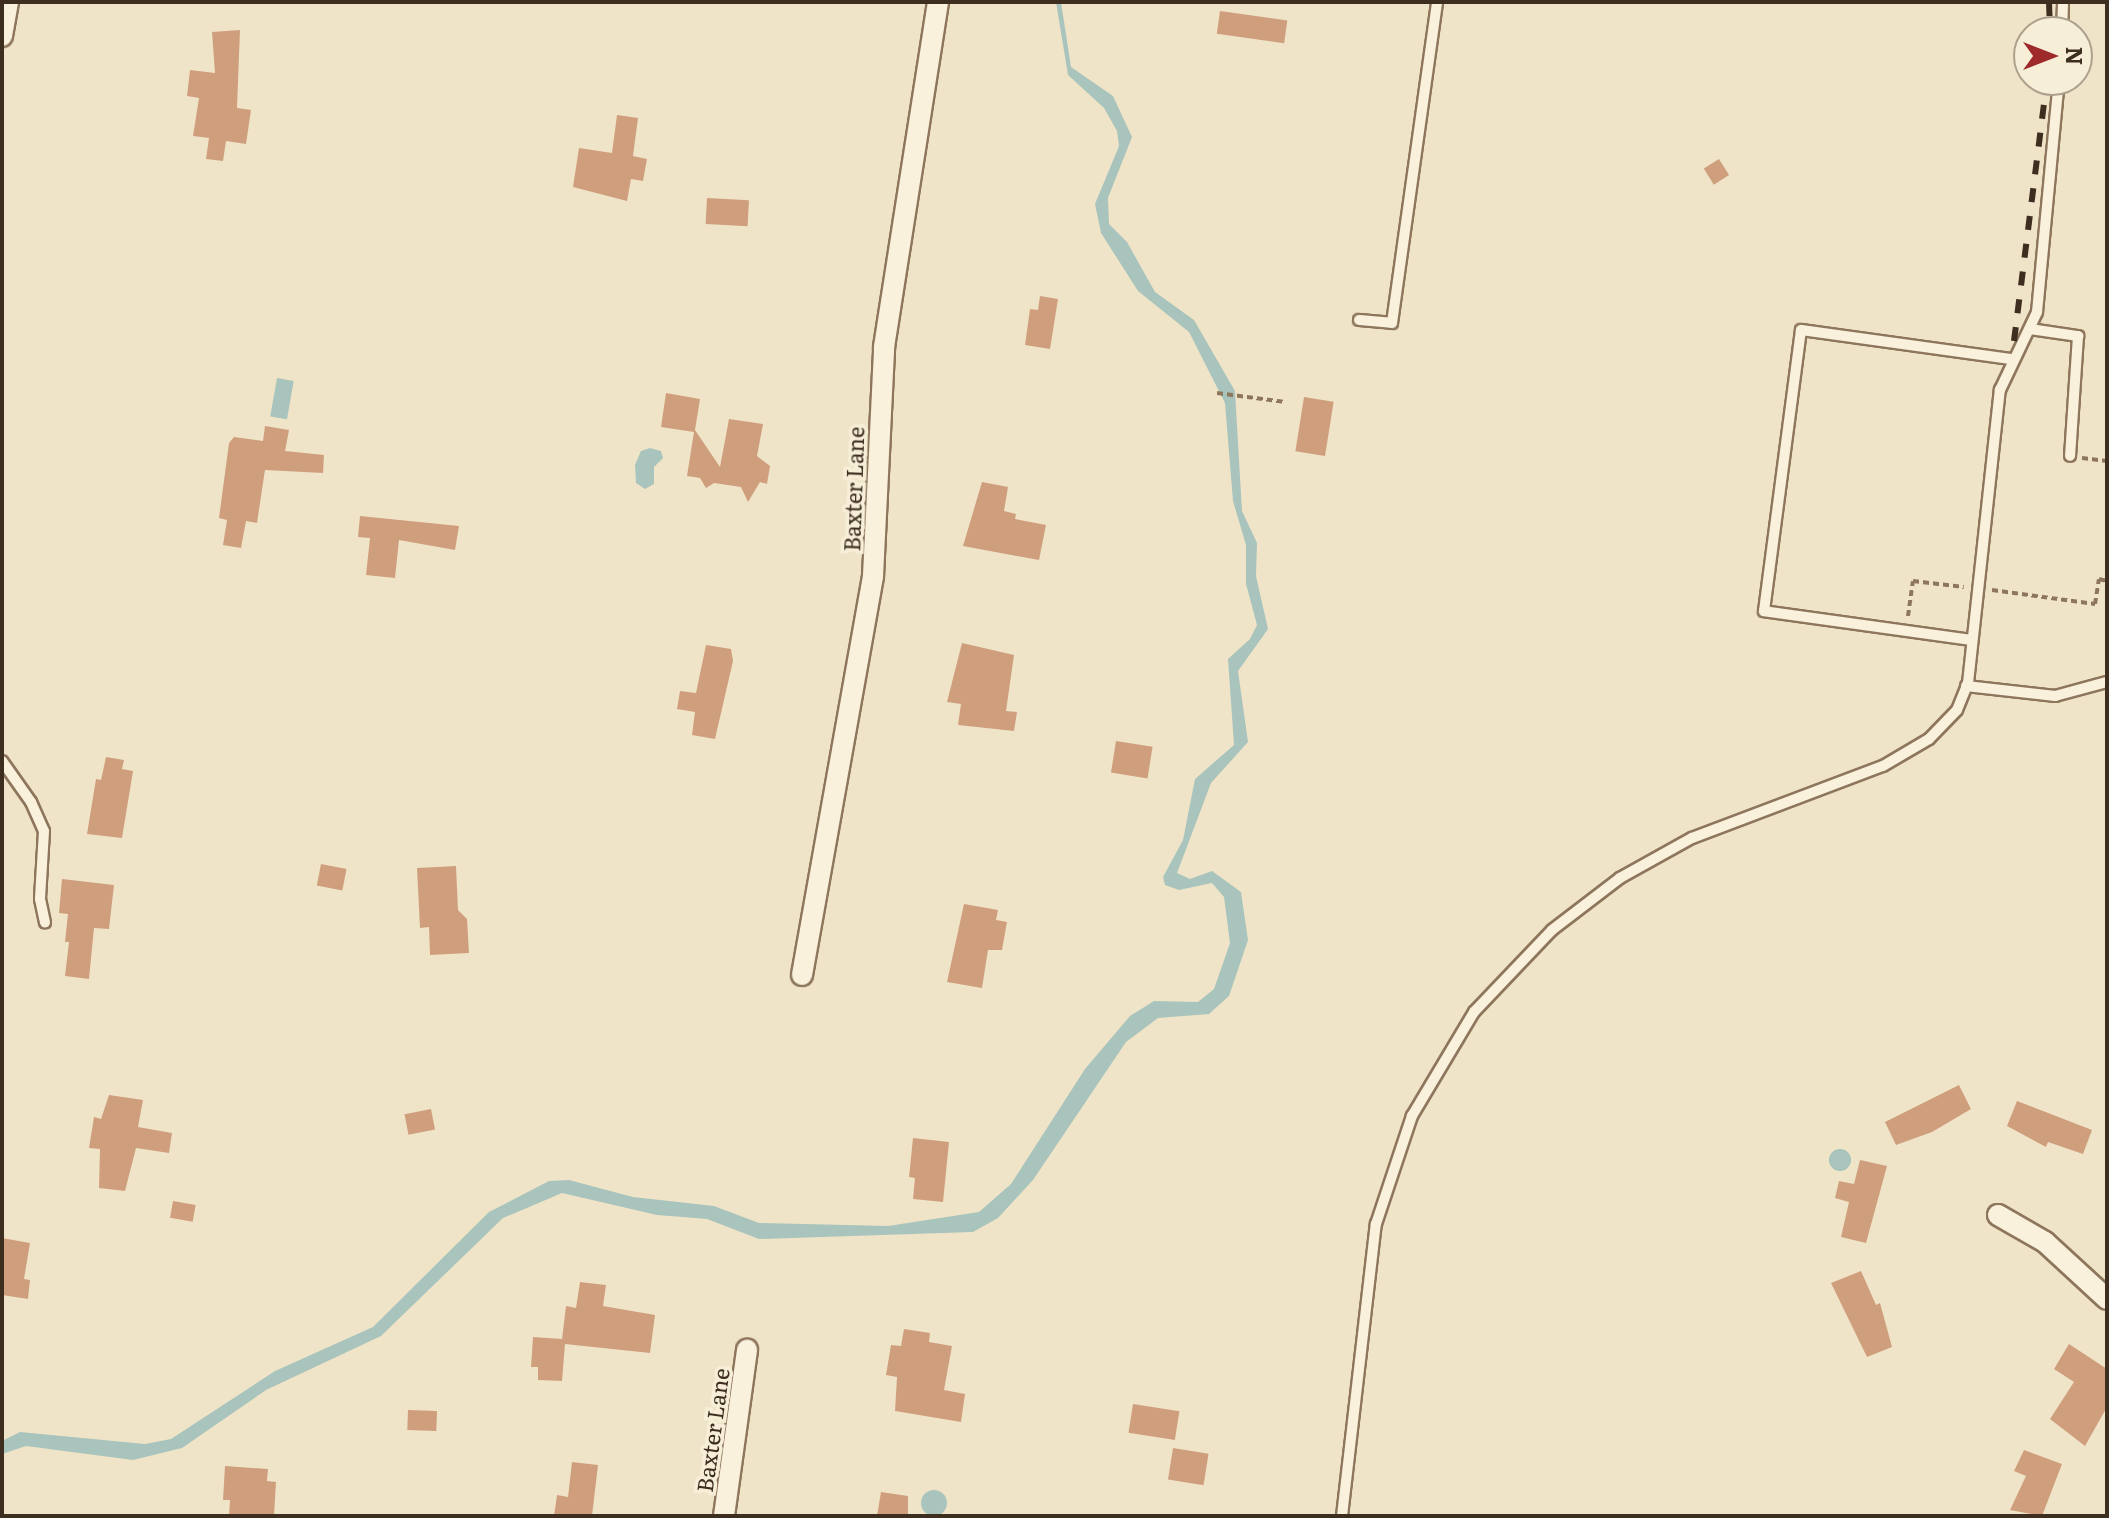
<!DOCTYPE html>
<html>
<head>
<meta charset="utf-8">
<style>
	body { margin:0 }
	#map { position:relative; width:2109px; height:1518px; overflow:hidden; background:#f0e4c8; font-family:Literata,serif }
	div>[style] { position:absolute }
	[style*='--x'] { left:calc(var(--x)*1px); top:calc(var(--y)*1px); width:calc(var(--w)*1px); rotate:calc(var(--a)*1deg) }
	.water>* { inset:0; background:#a9c4bc; transform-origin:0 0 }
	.round { border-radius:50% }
	.building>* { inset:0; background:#cf9f7d; transform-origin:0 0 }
	.path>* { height:4px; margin-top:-2px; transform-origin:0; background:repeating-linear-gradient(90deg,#8d765c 0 6px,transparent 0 10px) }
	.roads { filter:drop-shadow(2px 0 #8d765c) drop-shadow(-2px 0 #8d765c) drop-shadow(0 2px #8d765c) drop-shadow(0 -2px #8d765c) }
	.service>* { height:10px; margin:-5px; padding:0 5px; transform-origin:5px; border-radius:5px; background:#faf1dc }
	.minor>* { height:20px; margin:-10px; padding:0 10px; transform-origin:10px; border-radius:10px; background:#faf1dc }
	.rail>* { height:6px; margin-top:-3px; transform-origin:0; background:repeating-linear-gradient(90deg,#3d2e20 0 14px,transparent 0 28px) }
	span { translate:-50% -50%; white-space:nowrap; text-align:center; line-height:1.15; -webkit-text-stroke:7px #f7eed8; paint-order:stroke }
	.street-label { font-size:22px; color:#3d2e20 }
	.frame { position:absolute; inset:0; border:4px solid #3d2e20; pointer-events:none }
	.north { position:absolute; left:2013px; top:16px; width:80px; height:80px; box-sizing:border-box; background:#f7eed8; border:2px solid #ada18e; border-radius:50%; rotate:90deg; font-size:22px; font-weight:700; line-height:32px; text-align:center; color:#3d2e20 }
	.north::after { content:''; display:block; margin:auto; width:28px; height:36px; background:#9e2a2b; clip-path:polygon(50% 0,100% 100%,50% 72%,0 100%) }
</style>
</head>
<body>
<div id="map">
	<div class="water">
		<div style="clip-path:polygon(1056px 2px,1061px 2px,1071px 67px,1113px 96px,1132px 137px,1108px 198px,1109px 224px,1127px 242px,1155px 292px,1194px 320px,1235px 391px,1242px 511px,1257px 543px,1256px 576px,1268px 629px,1238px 671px,1248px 742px,1211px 783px,1177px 873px,1190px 879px,1212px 871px,1241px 892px,1248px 940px,1229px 996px,1209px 1014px,1158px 1018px,1126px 1042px,1033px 1180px,998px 1218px,973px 1232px,759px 1239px,707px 1219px,657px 1215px,562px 1193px,503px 1218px,381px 1336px,266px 1390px,182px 1448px,133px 1460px,26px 1446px,2px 1454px,2px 1441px,20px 1432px,145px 1444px,171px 1439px,275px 1371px,373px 1327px,489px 1212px,549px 1181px,569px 1180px,633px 1197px,714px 1206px,759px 1223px,888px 1226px,979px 1212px,1011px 1184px,1085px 1069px,1130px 1016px,1154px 1001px,1198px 1002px,1214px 989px,1230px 943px,1224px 897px,1212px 883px,1179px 890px,1165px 885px,1163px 877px,1183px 840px,1195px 779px,1234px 745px,1228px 659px,1250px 639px,1257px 625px,1246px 584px,1246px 545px,1233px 501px,1225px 403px,1189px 332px,1138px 291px,1101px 233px,1095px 204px,1119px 146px,1117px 131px,1104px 108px,1068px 75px)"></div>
		<div style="left:277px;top:378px;width:17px;height:39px;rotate:10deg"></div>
		<div style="clip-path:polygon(650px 448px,661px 451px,663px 458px,654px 467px,654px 484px,645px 489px,636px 483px,635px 465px,641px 451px)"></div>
		<div class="round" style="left:1829px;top:1149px;width:22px;height:22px"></div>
		<div class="round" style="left:921px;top:1490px;width:26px;height:26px"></div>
	</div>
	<div class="building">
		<div style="left:1220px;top:11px;width:68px;height:23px;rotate:8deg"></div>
		<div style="clip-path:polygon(240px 30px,237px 108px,251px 110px,246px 144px,226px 141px,223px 161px,206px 159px,209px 138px,193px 136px,199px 98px,187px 96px,190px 70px,215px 73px,212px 32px)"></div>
		<div style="clip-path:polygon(617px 115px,638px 118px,633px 156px,647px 159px,643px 181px,631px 179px,627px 201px,573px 187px,579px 148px,612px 153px)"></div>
		<div style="left:1719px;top:159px;width:19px;height:18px;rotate:58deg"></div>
		<div style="left:707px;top:198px;width:42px;height:26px;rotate:3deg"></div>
		<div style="clip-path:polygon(1040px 296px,1058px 299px,1050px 349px,1025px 345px,1030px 309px,1038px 310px)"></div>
		<div style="clip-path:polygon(666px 393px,700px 399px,695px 430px,720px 467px,729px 419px,763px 424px,757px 456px,770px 466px,767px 484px,760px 482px,748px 502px,741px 487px,714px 483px,706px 488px,700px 478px,687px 476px,694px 432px,661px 427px)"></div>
		<div style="left:1304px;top:397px;width:30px;height:55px;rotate:9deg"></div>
		<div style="clip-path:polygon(265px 426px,289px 430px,285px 451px,324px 455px,323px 473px,265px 470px,257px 523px,246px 521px,241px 548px,223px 545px,227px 520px,219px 518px,229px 443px,234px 437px,263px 441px)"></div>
		<div style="clip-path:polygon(982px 482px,1008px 487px,1004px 511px,1016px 514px,1015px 519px,1046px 525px,1039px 560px,963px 546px)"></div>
		<div style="clip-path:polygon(360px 516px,459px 526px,455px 550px,399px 540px,395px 578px,366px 575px,370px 538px,358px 537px)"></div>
		<div style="clip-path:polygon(962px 643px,1014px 655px,1006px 711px,1017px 712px,1014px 731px,958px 725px,961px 704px,947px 702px)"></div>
		<div style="clip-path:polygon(706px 645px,731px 649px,733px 661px,715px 739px,692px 735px,695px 712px,677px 709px,680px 691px,696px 693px)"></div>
		<div style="left:1116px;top:741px;width:37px;height:32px;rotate:9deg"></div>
		<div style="clip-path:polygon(106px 757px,124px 760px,122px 769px,133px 771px,122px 838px,87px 834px,96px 779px,101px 780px)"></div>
		<div style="left:321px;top:864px;width:26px;height:22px;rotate:11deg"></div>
		<div style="clip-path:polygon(456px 866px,458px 910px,467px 919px,469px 953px,430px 955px,429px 927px,420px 928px,417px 868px)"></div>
		<div style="clip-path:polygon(62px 879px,114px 885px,109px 929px,94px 928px,89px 979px,65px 976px,69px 942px,65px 942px,68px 914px,59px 913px)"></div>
		<div style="clip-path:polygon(964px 904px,998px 910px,996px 920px,1007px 922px,1002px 950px,988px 950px,982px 988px,947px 982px)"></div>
		<div style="clip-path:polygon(1959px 1085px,1971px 1109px,1932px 1132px,1896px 1145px,1885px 1122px)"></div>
		<div style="clip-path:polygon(109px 1095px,143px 1100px,138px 1127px,172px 1133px,169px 1153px,136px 1148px,125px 1191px,99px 1188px,100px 1149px,89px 1148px,94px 1117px,101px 1119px)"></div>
		<div style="clip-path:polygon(2017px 1101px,2092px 1130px,2083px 1154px,2048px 1142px,2046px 1147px,2007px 1126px)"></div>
		<div style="left:431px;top:1109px;width:21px;height:27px;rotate:79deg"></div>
		<div style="clip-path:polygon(913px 1138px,949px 1142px,943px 1202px,913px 1199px,915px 1178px,909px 1177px)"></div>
		<div style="clip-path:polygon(1860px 1160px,1887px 1166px,1866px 1243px,1841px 1237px,1849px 1202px,1835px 1198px,1839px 1181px,1854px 1184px)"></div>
		<div style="left:173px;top:1201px;width:23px;height:17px;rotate:10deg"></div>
		<div style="clip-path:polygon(2px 1238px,30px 1243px,24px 1279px,30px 1280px,28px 1299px,2px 1295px)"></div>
		<div style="clip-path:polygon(1861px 1271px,1876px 1305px,1880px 1303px,1892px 1347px,1867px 1357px,1831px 1283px)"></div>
		<div style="clip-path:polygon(580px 1282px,606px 1285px,603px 1306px,655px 1315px,650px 1353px,565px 1344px,562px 1381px,538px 1380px,538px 1367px,531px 1367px,533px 1337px,562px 1339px,566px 1306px,576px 1308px)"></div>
		<div style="clip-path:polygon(904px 1329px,930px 1333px,929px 1342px,952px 1346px,944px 1390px,965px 1394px,961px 1422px,895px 1411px,897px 1377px,886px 1375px,891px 1345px,901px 1346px)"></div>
		<div style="clip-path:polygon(2069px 1344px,2107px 1369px,2107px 1407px,2085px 1446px,2050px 1419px,2074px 1382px,2054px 1369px)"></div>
		<div style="left:1133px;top:1404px;width:47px;height:29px;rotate:9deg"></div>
		<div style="left:408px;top:1410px;width:29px;height:20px;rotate:2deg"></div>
		<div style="left:1173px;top:1448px;width:36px;height:32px;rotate:9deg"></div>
		<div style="clip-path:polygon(2024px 1450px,2062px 1464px,2042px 1516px,2010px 1510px,2026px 1476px,2014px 1471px)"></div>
		<div style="clip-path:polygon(572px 1462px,598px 1465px,592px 1516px,554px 1516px,557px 1495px,568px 1497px)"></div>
		<div style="clip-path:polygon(225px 1466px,268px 1469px,267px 1481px,276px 1482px,274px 1516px,229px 1516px,230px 1500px,223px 1500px)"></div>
		<div style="clip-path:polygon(881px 1492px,908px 1496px,908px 1516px,877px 1516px)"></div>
	</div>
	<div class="path">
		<div style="--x:1217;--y:393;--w:69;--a:7.5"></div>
		<div style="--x:2082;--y:458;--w:25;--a:7"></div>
		<div style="--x:1992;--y:590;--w:104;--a:7.7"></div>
		<div style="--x:2095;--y:604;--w:25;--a:-81"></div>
		<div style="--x:2099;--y:579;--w:8;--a:14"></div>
		<div style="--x:1908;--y:616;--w:35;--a:-82"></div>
		<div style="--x:1913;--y:581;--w:51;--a:6.7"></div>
	</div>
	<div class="roads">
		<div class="service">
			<div style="--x:2062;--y:32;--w:30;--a:-88"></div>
			<div style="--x:1359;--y:320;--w:33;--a:5"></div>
			<div style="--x:1392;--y:323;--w:324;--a:-82"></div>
			<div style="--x:2030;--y:329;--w:49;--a:8.3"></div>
			<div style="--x:2078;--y:336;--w:120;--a:93.8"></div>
			<div style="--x:1972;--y:640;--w:210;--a:-172.1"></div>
			<div style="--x:1764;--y:611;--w:283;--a:-82.5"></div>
			<div style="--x:1801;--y:330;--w:212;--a:7.9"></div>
			<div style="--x:1966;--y:686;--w:90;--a:6.4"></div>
			<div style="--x:2055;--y:696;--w:54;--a:-15.1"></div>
			<div style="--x:2;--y:761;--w:50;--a:54.7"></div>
			<div style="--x:31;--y:802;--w:32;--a:66"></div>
			<div style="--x:44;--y:831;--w:68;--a:93.4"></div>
			<div style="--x:40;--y:899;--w:24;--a:78"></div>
			<div style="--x:1342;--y:1516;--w:294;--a:-83.4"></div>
			<div style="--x:1376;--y:1224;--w:114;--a:-71.6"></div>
			<div style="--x:1412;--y:1116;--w:121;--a:-59.2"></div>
			<div style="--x:1474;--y:1012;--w:113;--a:-46.4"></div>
			<div style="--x:1552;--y:930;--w:86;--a:-37.4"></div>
			<div style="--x:1620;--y:878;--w:82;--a:-29.1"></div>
			<div style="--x:1692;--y:838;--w:204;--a:-20.7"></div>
			<div style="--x:1883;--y:766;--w:53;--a:-30.4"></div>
			<div style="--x:1929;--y:739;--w:40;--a:-46"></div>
			<div style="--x:1957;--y:710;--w:29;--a:-68"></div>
			<div style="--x:1968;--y:683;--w:295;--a:-83.8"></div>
			<div style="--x:2000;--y:390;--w:86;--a:-64.6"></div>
			<div style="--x:2037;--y:312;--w:233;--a:-84.6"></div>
		</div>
		<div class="minor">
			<div style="--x:2;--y:36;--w:35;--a:-80"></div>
			<div style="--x:802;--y:975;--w:405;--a:-79.9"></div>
			<div style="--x:873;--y:576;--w:229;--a:-87.2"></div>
			<div style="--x:884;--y:347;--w:349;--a:-81.1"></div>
			<div style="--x:1998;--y:1215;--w:54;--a:29.9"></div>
			<div style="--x:2045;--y:1242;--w:84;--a:42.6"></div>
			<div style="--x:724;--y:1516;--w:168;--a:-82.1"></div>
		</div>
	</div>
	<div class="rail">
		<div style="--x:2049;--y:2;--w:30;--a:88"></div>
		<div style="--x:2014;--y:341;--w:263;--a:-82.8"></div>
	</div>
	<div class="street-label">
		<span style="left:853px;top:489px;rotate:-88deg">Baxter Lane</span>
		<span style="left:712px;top:1430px;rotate:-82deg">Baxter Lane</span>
	</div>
	<div class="frame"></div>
	<div class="north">N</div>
</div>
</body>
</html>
